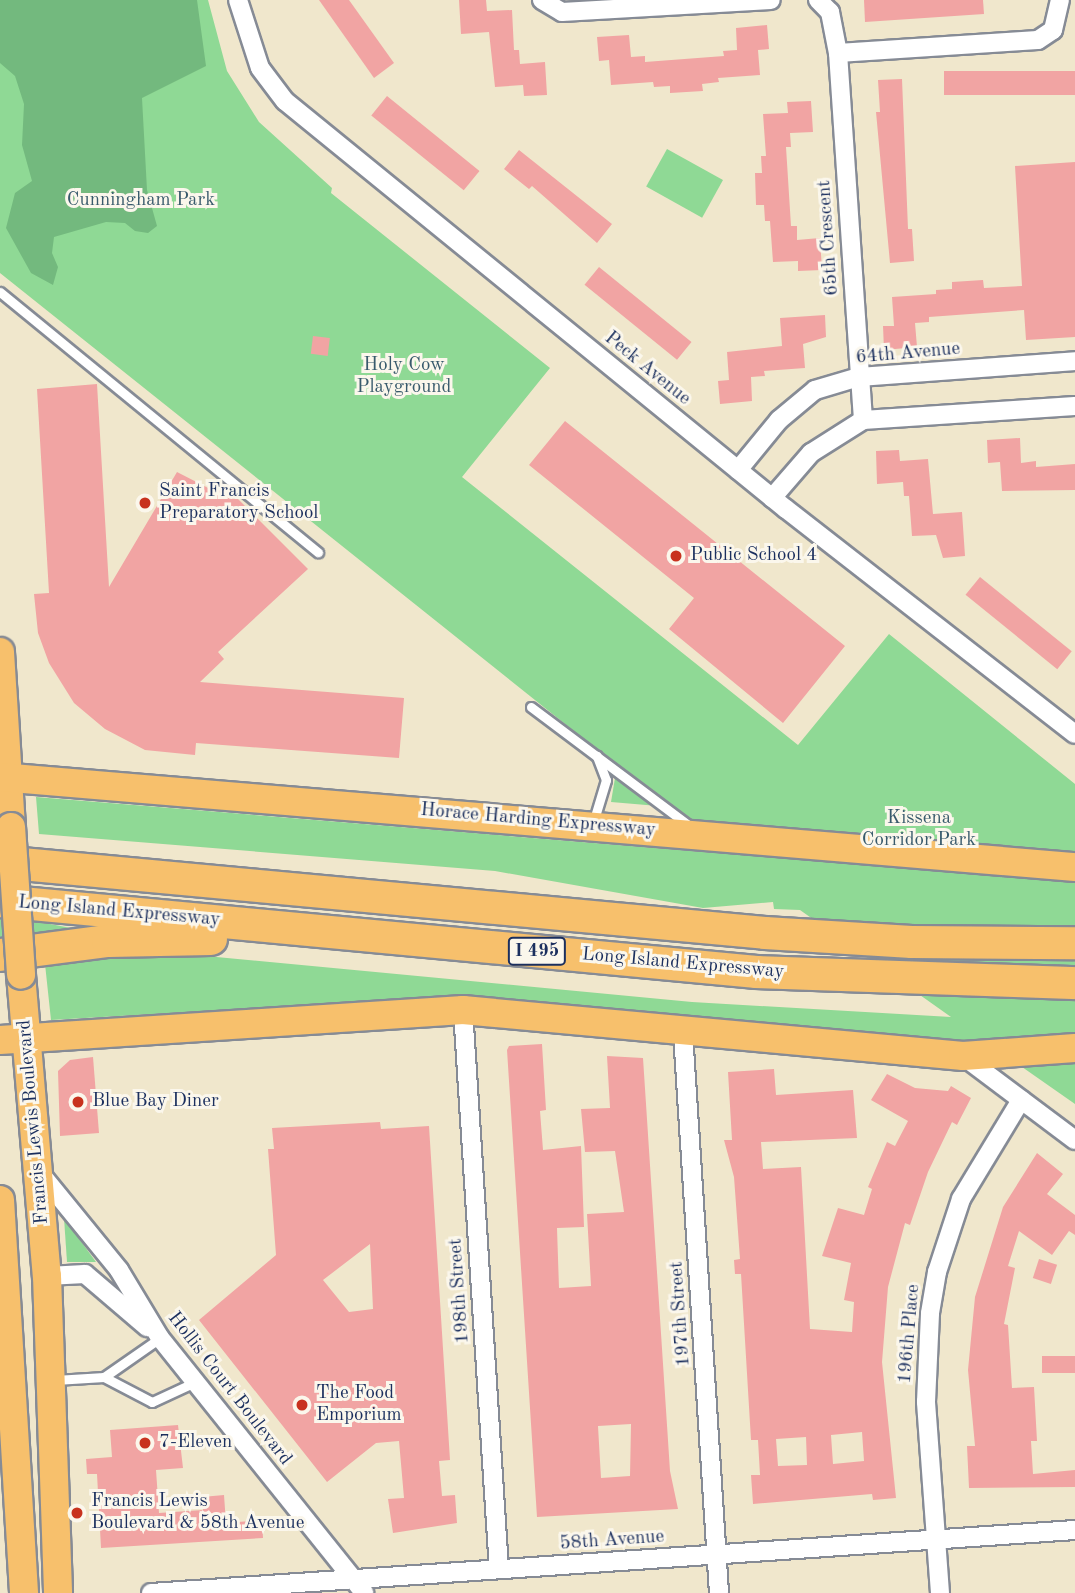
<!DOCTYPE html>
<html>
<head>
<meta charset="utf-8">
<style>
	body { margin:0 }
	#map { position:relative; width:1075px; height:1593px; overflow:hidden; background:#f0e7cc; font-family:"Old Standard TT",serif }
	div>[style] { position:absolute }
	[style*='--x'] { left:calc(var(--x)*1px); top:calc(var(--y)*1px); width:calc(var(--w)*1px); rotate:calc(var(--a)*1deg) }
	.green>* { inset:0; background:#8fd995; transform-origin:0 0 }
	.forest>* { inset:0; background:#73b97e }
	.building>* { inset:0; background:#f1a4a3; transform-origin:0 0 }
	.roads { filter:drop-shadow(2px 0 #868b95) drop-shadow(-2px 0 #868b95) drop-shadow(0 2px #868b95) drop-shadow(0 -2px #868b95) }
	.service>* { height:9px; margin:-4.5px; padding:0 4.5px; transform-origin:4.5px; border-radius:4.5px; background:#fff }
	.minor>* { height:18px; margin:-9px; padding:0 9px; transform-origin:9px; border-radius:9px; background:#fff }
	.primary>* { height:28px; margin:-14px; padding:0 14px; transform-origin:14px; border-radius:14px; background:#f7c06c }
	.motorway>* { height:32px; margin:-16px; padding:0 16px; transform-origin:16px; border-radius:16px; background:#f7c06c }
	.bridges { filter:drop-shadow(2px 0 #868b95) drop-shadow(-2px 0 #868b95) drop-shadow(0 2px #868b95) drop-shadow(0 -2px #868b95) }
	.primary-bridge>* { height:28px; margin:-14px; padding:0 14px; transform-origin:14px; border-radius:14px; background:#f7c06c }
	.dots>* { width:19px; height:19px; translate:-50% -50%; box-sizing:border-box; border:4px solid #fbf7ec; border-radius:50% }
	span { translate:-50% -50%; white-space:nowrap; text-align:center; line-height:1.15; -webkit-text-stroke:6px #fbf7ec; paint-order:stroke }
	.shield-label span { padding:2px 5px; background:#fbf7ec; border:2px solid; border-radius:5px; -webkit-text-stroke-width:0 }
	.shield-label { font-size:18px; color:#1b2f5e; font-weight:700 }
	.park-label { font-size:19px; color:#385a6c }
	.street-label { font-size:19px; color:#1b2f5e }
	.poi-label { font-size:19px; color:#1b2f5e }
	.left { translate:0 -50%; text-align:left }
</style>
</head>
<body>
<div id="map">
	<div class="green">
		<div style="clip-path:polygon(0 0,208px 0,227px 71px,259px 122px,332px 188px,331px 193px,550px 368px,462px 477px,798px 745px,889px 634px,1075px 784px,1075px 1104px,989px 1044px,462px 996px,51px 1020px,45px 964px,101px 954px,206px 956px,692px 1002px,951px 1017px,800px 910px,774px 909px,773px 902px,703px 908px,495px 871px,39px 834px,36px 797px,728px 854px,0 273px)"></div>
		<div style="left:667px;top:149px;width:64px;height:43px;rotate:29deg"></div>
		<div style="clip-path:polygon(615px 778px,620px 778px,658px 806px,611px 802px)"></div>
		<div style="clip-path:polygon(0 918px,50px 924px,71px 928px,53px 939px,0 946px)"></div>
		<div style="clip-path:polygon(64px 1218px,96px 1262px,67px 1262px)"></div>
	</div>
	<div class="forest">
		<div style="clip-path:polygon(0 0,197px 0,206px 66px,142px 98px,147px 190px,157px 226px,148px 233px,135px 231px,125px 223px,106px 222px,54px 237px,52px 253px,58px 267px,53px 285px,31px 273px,6px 228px,15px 193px,32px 181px,22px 145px,24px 104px,15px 76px,0 63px)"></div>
	</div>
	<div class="building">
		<div style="clip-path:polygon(319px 0,349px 0,394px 63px,374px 78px)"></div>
		<div style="clip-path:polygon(459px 0,486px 0,487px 11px,512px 10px,514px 50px,519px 50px,520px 64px,545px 62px,547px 95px,524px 96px,523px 85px,495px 87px,489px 32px,461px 34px)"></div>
		<div style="clip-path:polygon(864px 0,983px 0,984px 14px,865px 22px)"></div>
		<div style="clip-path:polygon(767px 25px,769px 49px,758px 50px,760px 75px,718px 78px,719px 82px,702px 84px,703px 91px,670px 93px,670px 86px,654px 87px,653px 82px,611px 85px,609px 60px,599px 61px,597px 37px,629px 35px,631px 57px,645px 56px,645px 62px,724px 56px,723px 51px,737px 50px,736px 28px)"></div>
		<div style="left:1075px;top:71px;width:24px;height:131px;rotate:90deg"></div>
		<div style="clip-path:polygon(902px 79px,908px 229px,912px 229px,914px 261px,890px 263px,876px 112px,880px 112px,878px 80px)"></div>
		<div style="left:387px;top:96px;width:119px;height:25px;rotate:39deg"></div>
		<div style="clip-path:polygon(811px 101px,813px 132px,790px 133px,791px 147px,786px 147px,791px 226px,797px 226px,797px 240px,820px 238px,822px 270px,798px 271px,798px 261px,773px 262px,770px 221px,765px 221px,764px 205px,756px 205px,755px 173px,762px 173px,761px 156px,766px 156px,763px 114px,788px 113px,787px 102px)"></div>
		<div style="clip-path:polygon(519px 150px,612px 224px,597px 243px,532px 186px,529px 189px,504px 169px)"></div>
		<div style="clip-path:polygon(1075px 162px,1075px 337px,1026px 340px,1024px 310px,929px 317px,929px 322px,915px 323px,917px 347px,884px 350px,883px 326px,894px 326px,892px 297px,936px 294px,936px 290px,952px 289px,952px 282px,983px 280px,984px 288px,1022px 286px,1015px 166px)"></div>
		<div style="left:599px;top:267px;width:119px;height:23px;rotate:39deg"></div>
		<div style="clip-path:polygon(825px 315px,826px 337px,803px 344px,805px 368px,764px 371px,765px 376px,751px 377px,752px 401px,720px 404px,718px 381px,729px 380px,727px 352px,782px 346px,780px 318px)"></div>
		<div style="left:313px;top:336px;width:17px;height:18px;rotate:7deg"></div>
		<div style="clip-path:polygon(97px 384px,109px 587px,177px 472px,214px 491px,223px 484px,308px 569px,218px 652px,224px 659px,200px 682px,404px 698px,399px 758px,196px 743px,195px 755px,145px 750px,105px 729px,74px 703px,49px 663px,38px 633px,34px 594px,49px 593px,37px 389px)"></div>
		<div style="clip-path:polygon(565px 421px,845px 646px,783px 723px,669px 629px,694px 598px,529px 465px)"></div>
		<div style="clip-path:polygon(1020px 438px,1021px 463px,1036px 461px,1036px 467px,1075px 464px,1075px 490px,1002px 491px,1000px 462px,988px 463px,987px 440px)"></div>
		<div style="clip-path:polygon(899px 450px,900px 461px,928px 459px,933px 514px,962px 512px,965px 556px,943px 558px,936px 535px,912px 536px,909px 496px,904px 496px,903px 482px,877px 484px,876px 451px)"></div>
		<div style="left:980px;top:577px;width:118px;height:23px;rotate:39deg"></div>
		<div style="clip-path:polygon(evenodd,542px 1044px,546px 1110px,540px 1111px,543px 1150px,581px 1146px,584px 1227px,557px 1228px,559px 1288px,591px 1286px,587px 1214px,624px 1212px,615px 1151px,585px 1152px,581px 1109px,610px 1108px,607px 1056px,643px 1058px,670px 1471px,678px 1509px,537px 1517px,507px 1050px,509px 1046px,542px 1044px,631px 1424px,630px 1476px,601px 1478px,598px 1426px,631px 1424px)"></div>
		<div style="clip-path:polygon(93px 1057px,99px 1133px,60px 1136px,58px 1071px,70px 1060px)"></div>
		<div style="clip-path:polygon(evenodd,774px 1069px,776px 1095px,853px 1090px,857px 1138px,761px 1142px,763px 1169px,801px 1167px,810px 1329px,852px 1332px,854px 1302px,844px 1300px,851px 1263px,822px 1256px,838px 1208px,864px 1215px,872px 1189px,868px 1187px,887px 1142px,895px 1146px,908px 1121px,871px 1100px,887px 1074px,915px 1088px,948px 1091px,951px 1086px,971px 1098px,957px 1125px,952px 1122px,928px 1172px,910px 1225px,905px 1223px,888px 1287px,882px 1362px,896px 1498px,873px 1500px,872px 1494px,753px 1504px,751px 1475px,760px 1475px,758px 1440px,751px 1440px,741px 1274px,735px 1274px,734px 1260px,740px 1259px,734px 1177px,724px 1140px,732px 1140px,728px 1072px,774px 1069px,862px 1432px,864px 1461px,833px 1464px,831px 1435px,862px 1432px,774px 1069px,806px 1437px,807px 1465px,778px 1466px,776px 1439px,806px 1437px)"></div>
		<div style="clip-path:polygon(evenodd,380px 1122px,381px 1129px,429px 1126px,450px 1460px,439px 1461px,442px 1496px,455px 1495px,457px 1523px,393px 1533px,388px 1499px,404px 1498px,399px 1441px,376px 1443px,327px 1482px,199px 1320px,276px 1255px,268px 1149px,274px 1149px,272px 1128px,380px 1122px,370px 1244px,373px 1309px,349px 1312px,323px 1280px,370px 1244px)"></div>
		<div style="clip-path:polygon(1037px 1153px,1063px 1174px,1047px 1194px,1075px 1215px,1075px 1235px,1069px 1231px,1052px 1255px,1019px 1231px,1008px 1266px,1015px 1268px,1004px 1324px,1008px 1325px,1012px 1388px,1034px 1387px,1037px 1441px,1031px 1441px,1033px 1474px,1075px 1470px,1075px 1487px,969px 1488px,967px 1446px,975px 1446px,968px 1370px,975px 1297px,1003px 1207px)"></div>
		<div style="left:1039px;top:1259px;width:19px;height:20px;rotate:18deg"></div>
		<div style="left:1075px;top:1356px;width:17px;height:33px;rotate:90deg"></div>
		<div style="clip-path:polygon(178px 1425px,183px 1468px,156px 1470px,159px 1513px,203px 1510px,202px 1497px,224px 1495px,226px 1523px,262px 1520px,263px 1538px,101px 1548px,97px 1474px,87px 1474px,86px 1459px,112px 1457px,110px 1430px)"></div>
	</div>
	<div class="roads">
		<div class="service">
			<div style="--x:0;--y:292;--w:411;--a:39.3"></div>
			<div style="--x:531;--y:707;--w:196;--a:36.9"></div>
			<div style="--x:593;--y:823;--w:45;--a:-73.2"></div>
			<div style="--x:606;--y:780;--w:26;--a:-111"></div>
			<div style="--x:104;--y:1377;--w:54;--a:27.5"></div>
			<div style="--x:152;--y:1402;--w:47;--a:-24.9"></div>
			<div style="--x:55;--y:1380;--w:49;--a:-3.5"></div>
			<div style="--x:104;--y:1377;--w:68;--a:-34.9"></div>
		</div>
		<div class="minor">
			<div style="--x:238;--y:0;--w:71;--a:72.1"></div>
			<div style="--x:260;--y:68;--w:41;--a:52.9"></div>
			<div style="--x:285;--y:101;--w:646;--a:39.16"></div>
			<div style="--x:786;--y:509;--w:366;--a:37.9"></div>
			<div style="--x:542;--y:0;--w:23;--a:31"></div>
			<div style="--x:562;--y:12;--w:209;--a:-3.3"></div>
			<div style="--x:818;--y:0;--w:17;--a:45"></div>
			<div style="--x:830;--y:12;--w:42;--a:79"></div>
			<div style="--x:838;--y:53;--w:368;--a:86.1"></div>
			<div style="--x:838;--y:53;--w:200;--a:-3.7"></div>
			<div style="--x:1038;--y:40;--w:18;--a:-34"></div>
			<div style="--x:1053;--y:30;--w:31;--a:-77"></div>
			<div style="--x:738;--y:470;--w:65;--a:-50.6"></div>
			<div style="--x:779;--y:420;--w:47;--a:-39.8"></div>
			<div style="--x:815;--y:390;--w:46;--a:-16.5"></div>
			<div style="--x:859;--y:377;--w:217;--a:-4.2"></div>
			<div style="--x:772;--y:498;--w:60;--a:-49.1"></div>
			<div style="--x:811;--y:453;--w:62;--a:-32.4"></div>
			<div style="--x:863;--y:420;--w:212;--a:-3.8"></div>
			<div style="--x:463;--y:1010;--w:560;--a:86.32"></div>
			<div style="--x:683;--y:1033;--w:561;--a:86.32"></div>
			<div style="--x:963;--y:1056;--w:140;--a:36.9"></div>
			<div style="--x:40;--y:1173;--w:125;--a:50.8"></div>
			<div style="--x:119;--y:1270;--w:79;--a:58.9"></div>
			<div style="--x:160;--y:1338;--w:327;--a:51.3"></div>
			<div style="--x:47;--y:1276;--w:38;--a:-3"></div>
			<div style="--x:85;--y:1274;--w:82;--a:40.5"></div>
			<div style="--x:151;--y:1593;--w:926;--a:-3.9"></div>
			<div style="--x:940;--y:1593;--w:192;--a:-94.2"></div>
			<div style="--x:926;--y:1402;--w:89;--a:-87.4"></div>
			<div style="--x:930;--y:1313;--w:42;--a:-80.3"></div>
			<div style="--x:937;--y:1272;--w:77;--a:-71.8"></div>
			<div style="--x:961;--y:1199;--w:116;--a:-58.8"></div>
		</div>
		<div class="primary">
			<div style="--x:0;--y:652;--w:175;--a:86.4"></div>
			<div style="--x:0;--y:777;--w:1079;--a:4.79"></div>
			<div style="--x:21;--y:975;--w:302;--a:85.1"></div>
			<div style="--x:47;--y:1276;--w:317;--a:88"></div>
			<div style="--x:0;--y:1040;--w:464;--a:-3.7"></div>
			<div style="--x:463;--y:1010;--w:502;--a:5.26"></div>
			<div style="--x:963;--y:1056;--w:112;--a:-4.1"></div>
			<div style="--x:0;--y:1200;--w:394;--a:86.5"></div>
		</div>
		<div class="motorway">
			<div style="--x:0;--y:862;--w:768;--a:5.3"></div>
			<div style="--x:765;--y:933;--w:147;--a:3.5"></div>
			<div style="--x:912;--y:942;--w:163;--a:0.4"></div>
			<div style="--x:0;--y:901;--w:760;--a:5.36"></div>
			<div style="--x:757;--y:972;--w:318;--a:2"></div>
			<div style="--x:0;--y:955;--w:109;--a:-7.4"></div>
			<div style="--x:108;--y:941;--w:103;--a:-1.1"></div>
		</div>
	</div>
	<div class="bridges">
		<div class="primary-bridge">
			<div style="--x:11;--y:827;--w:148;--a:86.1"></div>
		</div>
	</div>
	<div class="dots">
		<div style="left:145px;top:503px;background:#c8321e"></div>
		<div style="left:676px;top:556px;background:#c8321e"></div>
		<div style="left:78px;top:1102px;background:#c8321e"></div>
		<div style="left:302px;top:1405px;background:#c8321e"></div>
		<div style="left:145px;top:1443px;background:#c8321e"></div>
		<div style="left:77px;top:1513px;background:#c8321e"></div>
	</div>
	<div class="shield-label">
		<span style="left:537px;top:951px">I 495</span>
	</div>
	<div class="park-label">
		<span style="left:141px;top:201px">Cunningham Park</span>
		<span style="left:404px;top:377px">Holy Cow<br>Playground</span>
		<span style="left:919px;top:830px">Kissena<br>Corridor Park</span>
	</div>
	<div class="street-label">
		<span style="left:829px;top:238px;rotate:-94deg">65th Crescent</span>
		<span style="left:908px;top:354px;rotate:-5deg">64th Avenue</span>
		<span style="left:647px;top:369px;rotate:39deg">Peck Avenue</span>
		<span style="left:538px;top:821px;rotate:5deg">Horace Harding Expressway</span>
		<span style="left:119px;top:912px;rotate:5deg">Long Island Expressway</span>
		<span style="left:683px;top:964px;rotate:5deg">Long Island Expressway</span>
		<span style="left:34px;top:1122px;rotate:-95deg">Francis Lewis Boulevard</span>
		<span style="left:460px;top:1291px;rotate:-94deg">198th Street</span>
		<span style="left:681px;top:1314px;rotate:-94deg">197th Street</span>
		<span style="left:910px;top:1334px;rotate:-85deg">196th Place</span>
		<span style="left:229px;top:1389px;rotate:52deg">Hollis Court Boulevard</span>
		<span style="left:612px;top:1541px;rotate:-4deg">58th Avenue</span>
	</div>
	<div class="poi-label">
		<span class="left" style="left:159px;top:503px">Saint Francis<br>Preparatory School</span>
		<span class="left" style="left:690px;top:556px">Public School 4</span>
		<span class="left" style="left:92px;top:1102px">Blue Bay Diner</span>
		<span class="left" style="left:316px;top:1405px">The Food<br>Emporium</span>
		<span class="left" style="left:159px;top:1443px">7-Eleven</span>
		<span class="left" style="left:91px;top:1513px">Francis Lewis<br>Boulevard &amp; 58th Avenue</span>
	</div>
</div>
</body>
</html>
